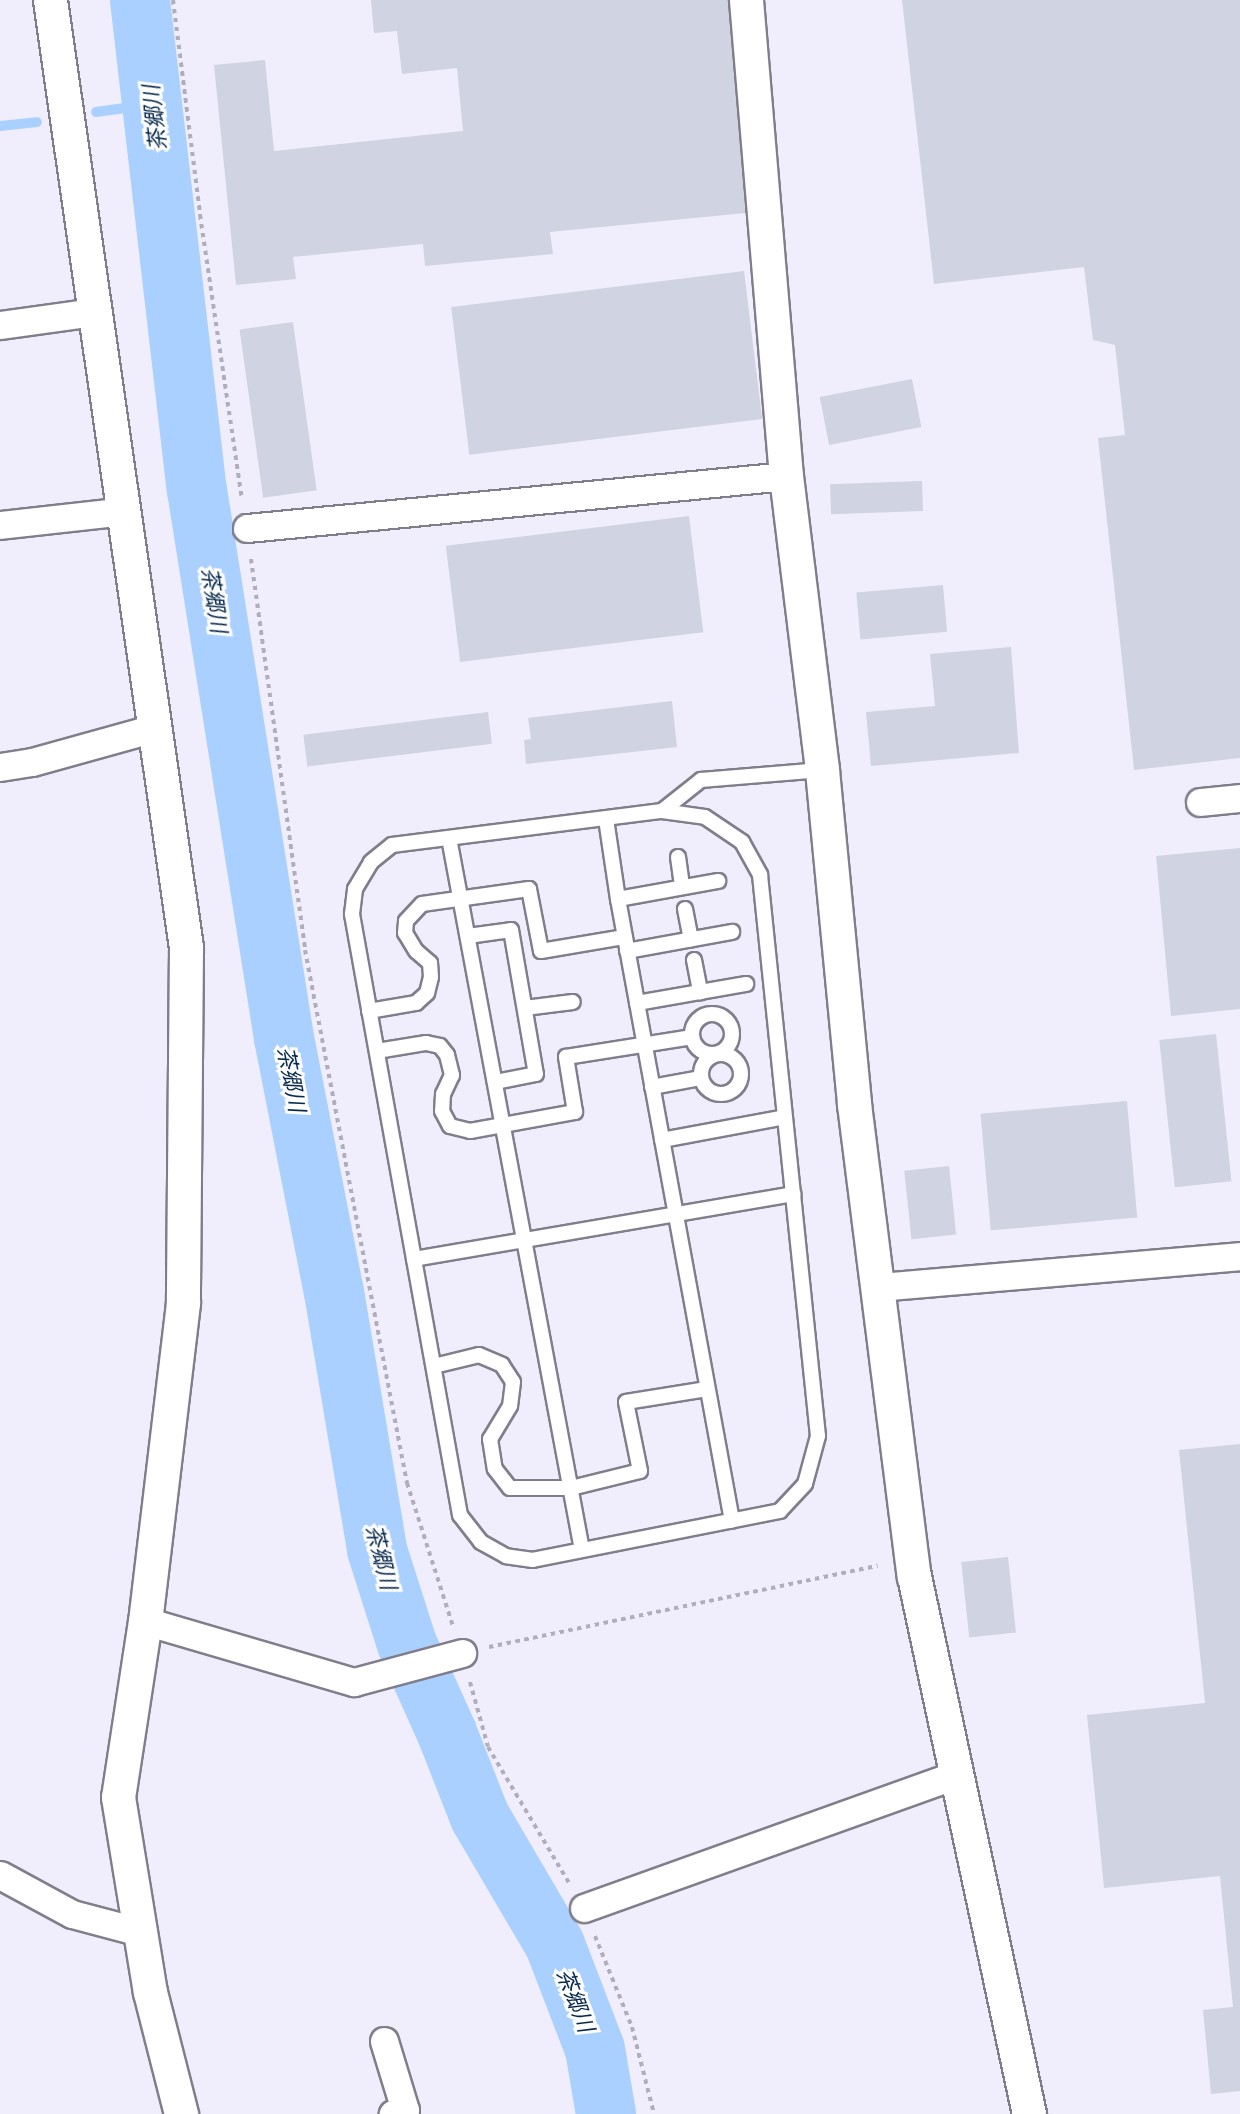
<!DOCTYPE html>
<html>
<head>
<meta charset="utf-8">
<style>
	body { margin:0 }
	#map { position:relative; width:1240px; height:2114px; overflow:hidden; background:#f0eefc; font-family:"Exo 2","Noto Sans JP",sans-serif }
	div>[style] { position:absolute }
	[style*='--x'] { left:calc(var(--x)*1px); top:calc(var(--y)*1px); width:calc(var(--w)*1px); rotate:calc(var(--a)*1deg) }
	.stream>* { height:10px; margin:-5px; padding:0 5px; transform-origin:5px; border-radius:5px; background:#a9d0fe }
	.river>* { height:60px; margin:-30px; padding:0 30px; transform-origin:30px; border-radius:30px; background:#a9d0fe }
	.building>* { inset:0; background:#d0d3e1; transform-origin:0 0 }
	.path>* { height:4px; margin-top:-2px; transform-origin:0; background:repeating-linear-gradient(90deg,#b0aeba 0 4.5px,transparent 0 9px) }
	.roads { filter:drop-shadow(2px 0 #817e8b) drop-shadow(-2px 0 #817e8b) drop-shadow(0 2px #817e8b) drop-shadow(0 -2px #817e8b) }
	.service>* { height:14px; margin:-7px; padding:0 7px; transform-origin:7px; border-radius:7px; background:#fff }
	.service>.ring { margin:-7px; padding:0; box-sizing:content-box; background:none; border:14px solid #fff; border-radius:50% }
	.minor>* { height:27px; margin:-13.5px; padding:0 13.5px; transform-origin:13.5px; border-radius:13.5px; background:#fff }
	.tertiary>* { height:33px; margin:-16.5px; padding:0 16.5px; transform-origin:16.5px; border-radius:16.5px; background:#fff }
	span { translate:-50% -50%; white-space:nowrap; text-align:center; line-height:1.15; -webkit-text-stroke:6px #fff; paint-order:stroke }
	.water-label { font-size:22px; color:#082a4e; font-style:italic }
</style>
</head>
<body>
<div id="map">
	<div class="stream">
		<div style="--x:96;--y:112;--w:58;--a:-8"></div>
		<div style="--x:0;--y:126;--w:37;--a:-6"></div>
	</div>
	<div class="river">
		<div style="--x:140;--y:0;--w:493;--a:83.4"></div>
		<div style="--x:197;--y:490;--w:555;--a:80.98"></div>
		<div style="--x:284;--y:1038;--w:259;--a:78.9"></div>
		<div style="--x:334;--y:1292;--w:262;--a:80.5"></div>
		<div style="--x:377;--y:1550;--w:99;--a:72.3"></div>
		<div style="--x:407;--y:1644;--w:98;--a:65.8"></div>
		<div style="--x:447;--y:1733;--w:90;--a:68.6"></div>
		<div style="--x:480;--y:1817;--w:148;--a:59.6"></div>
		<div style="--x:555;--y:1945;--w:111;--a:69"></div>
		<div style="--x:595;--y:2049;--w:66;--a:80.4"></div>
	</div>
	<div class="building">
		<div style="clip-path:polygon(371px 0,736px 0,756px 212px,550px 232px,553px 254px,425px 266px,423px 244px,293px 257px,296px 279px,236px 285px,214px 65px,265px 60px,274px 151px,463px 131px,457px 68px,402px 74px,397px 31px,374px 33px)"></div>
		<div style="clip-path:polygon(902px 0,1240px 0,1240px 758px,1134px 770px,1098px 438px,1125px 435px,1115px 345px,1093px 340px,1084px 267px,934px 284px)"></div>
		<div style="left:744px;top:271px;width:149px;height:295px;rotate:83deg"></div>
		<div style="left:293px;top:322px;width:170px;height:54px;rotate:82deg"></div>
		<div style="left:912px;top:379px;width:49px;height:94px;rotate:79deg"></div>
		<div style="left:922px;top:481px;width:30px;height:92px;rotate:88deg"></div>
		<div style="left:689px;top:516px;width:117px;height:245px;rotate:83deg"></div>
		<div style="left:943px;top:585px;width:47px;height:87px;rotate:85deg"></div>
		<div style="clip-path:polygon(1011px 647px,1019px 753px,871px 766px,866px 712px,935px 706px,930px 654px)"></div>
		<div style="clip-path:polygon(672px 701px,677px 747px,526px 764px,524px 740px,531px 739px,528px 718px)"></div>
		<div style="left:488px;top:712px;width:32px;height:186px;rotate:83deg"></div>
		<div style="clip-path:polygon(1240px 848px,1240px 1009px,1171px 1016px,1156px 856px)"></div>
		<div style="left:1216px;top:1034px;width:148px;height:57px;rotate:84deg"></div>
		<div style="left:1127px;top:1101px;width:117px;height:147px;rotate:85deg"></div>
		<div style="left:949px;top:1166px;width:69px;height:45px;rotate:84deg"></div>
		<div style="clip-path:polygon(1240px 1444px,1240px 2091px,1211px 2094px,1203px 2010px,1233px 2007px,1220px 1876px,1104px 1888px,1087px 1715px,1205px 1703px,1179px 1450px)"></div>
		<div style="left:1008px;top:1557px;width:76px;height:47px;rotate:84deg"></div>
	</div>
	<div class="path">
		<div style="--x:173;--y:0;--w:217;--a:82.8"></div>
		<div style="--x:200;--y:215;--w:286;--a:81.6"></div>
		<div style="--x:251;--y:559;--w:395;--a:82.1"></div>
		<div style="--x:305;--y:950;--w:543;--a:79.17"></div>
		<div style="--x:407;--y:1483;--w:150;--a:72.2"></div>
		<div style="--x:489;--y:1647;--w:397;--a:-11.8"></div>
		<div style="--x:470;--y:1682;--w:67;--a:74.5"></div>
		<div style="--x:488;--y:1747;--w:158;--a:59.2"></div>
		<div style="--x:595;--y:1936;--w:98;--a:67.9"></div>
		<div style="--x:632;--y:2027;--w:90;--a:75.8"></div>
	</div>
	<div class="roads">
		<div class="service">
			<div style="--x:662;--y:811;--w:43;--a:7.9"></div>
			<div style="--x:705;--y:817;--w:45;--a:34"></div>
			<div style="--x:742;--y:842;--w:38;--a:61"></div>
			<div style="--x:760;--y:875;--w:564;--a:84.1"></div>
			<div style="--x:818;--y:1436;--w:50;--a:105.2"></div>
			<div style="--x:805;--y:1484;--w:37;--a:133"></div>
			<div style="--x:780;--y:1511;--w:252;--a:168.8"></div>
			<div style="--x:533;--y:1560;--w:27;--a:-172"></div>
			<div style="--x:506;--y:1556;--w:29;--a:-151"></div>
			<div style="--x:481;--y:1542;--w:34;--a:-128"></div>
			<div style="--x:460;--y:1515;--w:611;--a:-100.19"></div>
			<div style="--x:352;--y:914;--w:25;--a:-83"></div>
			<div style="--x:355;--y:889;--w:31;--a:-59"></div>
			<div style="--x:371;--y:862;--w:27;--a:-39"></div>
			<div style="--x:392;--y:845;--w:272;--a:-7.2"></div>
			<div style="--x:662;--y:811;--w:50;--a:-38.5"></div>
			<div style="--x:701;--y:780;--w:121;--a:-4.7"></div>
			<div style="--x:606;--y:819;--w:81;--a:81.5"></div>
			<div style="--x:618;--y:899;--w:632;--a:79.61"></div>
			<div style="--x:449;--y:838;--w:724;--a:79.42"></div>
			<div style="--x:678;--y:857;--w:30;--a:82"></div>
			<div style="--x:618;--y:899;--w:102;--a:-10.2"></div>
			<div style="--x:685;--y:909;--w:31;--a:79"></div>
			<div style="--x:468;--y:936;--w:43;--a:-7.9"></div>
			<div style="--x:511;--y:930;--w:146;--a:80.2"></div>
			<div style="--x:536;--y:1074;--w:42;--a:169"></div>
			<div style="--x:627;--y:951;--w:107;--a:-10.3"></div>
			<div style="--x:694;--y:960;--w:33;--a:79"></div>
			<div style="--x:637;--y:1003;--w:111;--a:-9.9"></div>
			<div style="--x:525;--y:1008;--w:48;--a:-7.1"></div>
			<div style="--x:369;--y:1011;--w:48;--a:-9.7"></div>
			<div style="--x:416;--y:1003;--w:15;--a:-42"></div>
			<div style="--x:427;--y:993;--w:16;--a:-76"></div>
			<div style="--x:431;--y:977;--w:14;--a:-94"></div>
			<div style="--x:430;--y:963;--w:18;--a:-139"></div>
			<div style="--x:416;--y:951;--w:21;--a:-121"></div>
			<div style="--x:405;--y:933;--w:12;--a:-85"></div>
			<div style="--x:406;--y:921;--w:23;--a:-47"></div>
			<div style="--x:422;--y:904;--w:108;--a:-8"></div>
			<div style="--x:529;--y:889;--w:63;--a:79"></div>
			<div style="--x:541;--y:951;--w:85;--a:-9.5"></div>
			<div class="ring" style="left:692px;top:1014px;width:26px;height:26px"></div>
			<div style="--x:377;--y:1051;--w:50;--a:-9.3"></div>
			<div style="--x:426;--y:1043;--w:14;--a:12"></div>
			<div style="--x:440;--y:1046;--w:11;--a:52"></div>
			<div style="--x:447;--y:1055;--w:21;--a:76"></div>
			<div style="--x:452;--y:1075;--w:21;--a:115"></div>
			<div style="--x:443;--y:1094;--w:17;--a:93"></div>
			<div style="--x:442;--y:1111;--w:17;--a:62"></div>
			<div style="--x:450;--y:1126;--w:21;--a:14"></div>
			<div style="--x:470;--y:1131;--w:107;--a:-10.3"></div>
			<div style="--x:575;--y:1112;--w:56;--a:-99.3"></div>
			<div style="--x:566;--y:1057;--w:128;--a:-9"></div>
			<div class="ring" style="left:701px;top:1054px;width:26px;height:26px"></div>
			<div style="--x:652;--y:1087;--w:50;--a:-10.4"></div>
			<div style="--x:662;--y:1140;--w:125;--a:-10.6"></div>
			<div style="--x:414;--y:1259;--w:385;--a:-9.7"></div>
			<div style="--x:434;--y:1366;--w:46;--a:-13.7"></div>
			<div style="--x:479;--y:1355;--w:25;--a:23"></div>
			<div style="--x:502;--y:1365;--w:20;--a:57"></div>
			<div style="--x:513;--y:1382;--w:24;--a:97"></div>
			<div style="--x:510;--y:1406;--w:39;--a:121"></div>
			<div style="--x:490;--y:1439;--w:30;--a:81"></div>
			<div style="--x:495;--y:1469;--w:24;--a:52"></div>
			<div style="--x:510;--y:1488;--w:61;--a:0"></div>
			<div style="--x:571;--y:1488;--w:71;--a:-13.8"></div>
			<div style="--x:640;--y:1471;--w:70;--a:-101.5"></div>
			<div style="--x:626;--y:1402;--w:82;--a:-9.1"></div>
		</div>
		<div class="minor">
			<div style="--x:0;--y:325;--w:95;--a:-7.9"></div>
			<div style="--x:0;--y:525;--w:125;--a:-6.4"></div>
			<div style="--x:247;--y:528;--w:542;--a:-5.51"></div>
			<div style="--x:0;--y:767;--w:32;--a:-9"></div>
			<div style="--x:32;--y:762;--w:128;--a:-15.5"></div>
			<div style="--x:1200;--y:802;--w:40;--a:-5.7"></div>
			<div style="--x:879;--y:1287;--w:362;--a:-4.9"></div>
			<div style="--x:145;--y:1621;--w:218;--a:16.3"></div>
			<div style="--x:354;--y:1682;--w:112;--a:-15"></div>
			<div style="--x:0;--y:1875;--w:82;--a:28.4"></div>
			<div style="--x:72;--y:1914;--w:70;--a:14.8"></div>
			<div style="--x:584;--y:1908;--w:395;--a:-19.7"></div>
			<div style="--x:384;--y:2041;--w:72;--a:73.1"></div>
			<div style="--x:405;--y:2110;--w:13;--a:162"></div>
		</div>
		<div class="tertiary">
			<div style="--x:50;--y:0;--w:957;--a:81.83"></div>
			<div style="--x:186;--y:947;--w:356;--a:90.5"></div>
			<div style="--x:183;--y:1303;--w:320;--a:96.8"></div>
			<div style="--x:145;--y:1621;--w:178;--a:98.7"></div>
			<div style="--x:118;--y:1797;--w:198;--a:80.7"></div>
			<div style="--x:150;--y:1992;--w:126;--a:75.7"></div>
			<div style="--x:746;--y:0;--w:478;--a:85.2"></div>
			<div style="--x:786;--y:476;--w:296;--a:83"></div>
			<div style="--x:822;--y:770;--w:336;--a:84.5"></div>
			<div style="--x:854;--y:1104;--w:476;--a:82.8"></div>
			<div style="--x:914;--y:1576;--w:550;--a:77.93"></div>
		</div>
	</div>
	<div class="water-label">
		<span style="left:154px;top:118px;rotate:-97deg">茶郷川</span>
		<span style="left:215px;top:600px;rotate:81deg">茶郷川</span>
		<span style="left:292px;top:1079px;rotate:79deg">茶郷川</span>
		<span style="left:382px;top:1557px;rotate:76deg">茶郷川</span>
		<span style="left:576px;top:2000px;rotate:69deg">茶郷川</span>
	</div>
</div>
</body>
</html>
